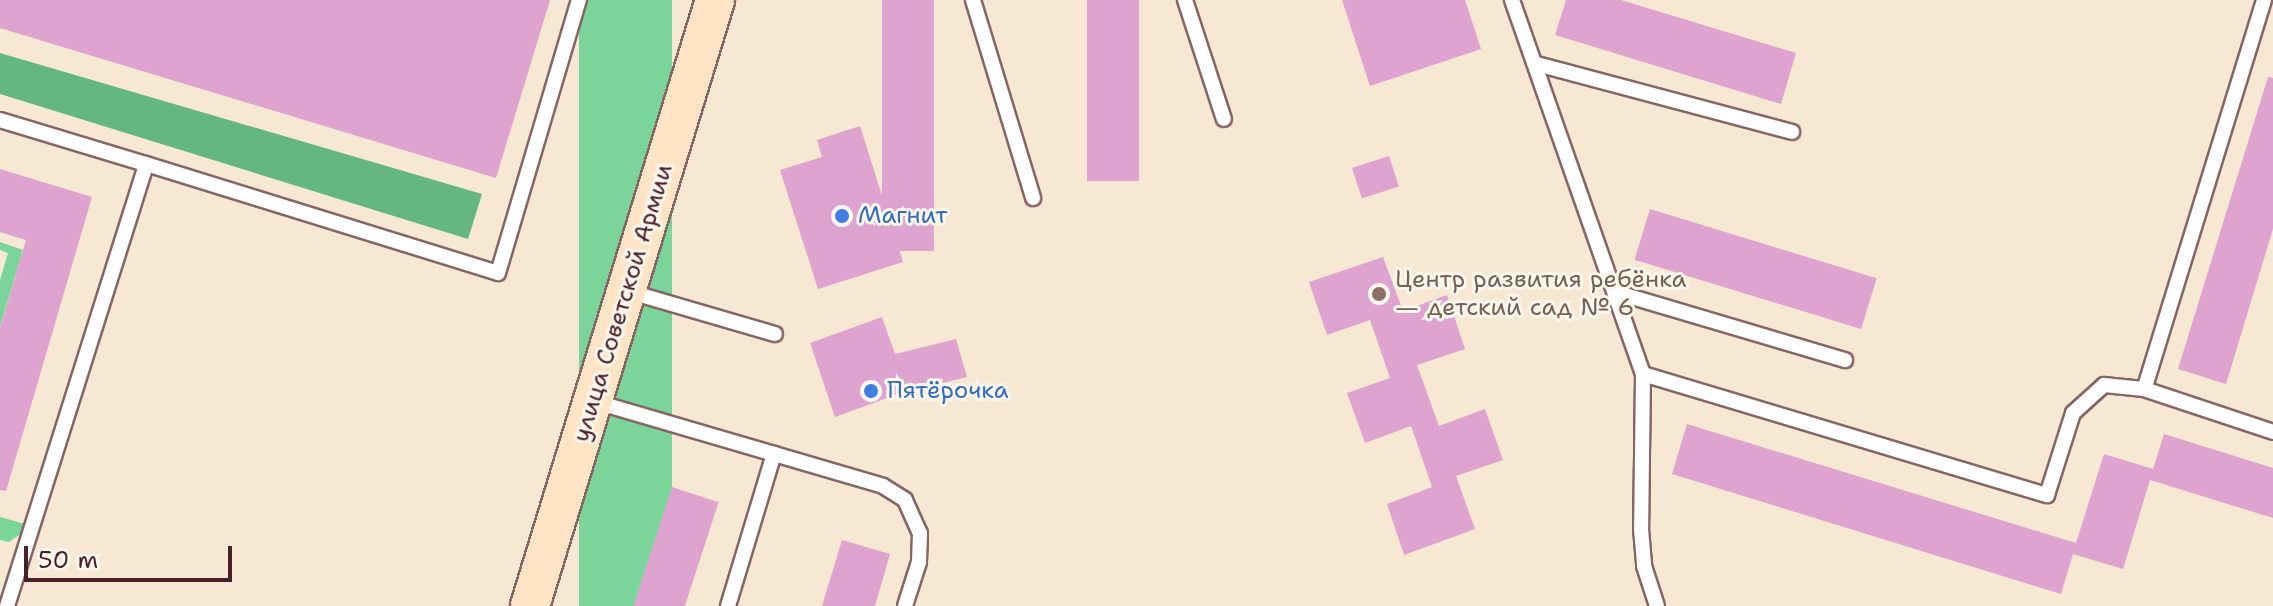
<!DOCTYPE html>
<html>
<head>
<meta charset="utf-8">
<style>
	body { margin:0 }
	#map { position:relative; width:2273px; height:606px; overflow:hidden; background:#f6e8d2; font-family:"Shantell Sans",sans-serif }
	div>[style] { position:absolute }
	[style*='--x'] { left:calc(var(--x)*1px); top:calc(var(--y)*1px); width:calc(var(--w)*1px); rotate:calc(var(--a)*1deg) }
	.green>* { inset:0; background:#7bd49a; transform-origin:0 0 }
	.forest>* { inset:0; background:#64b682 }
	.building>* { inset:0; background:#dea4cf; transform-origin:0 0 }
	.roads { filter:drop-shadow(2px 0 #866565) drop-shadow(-2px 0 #866565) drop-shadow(0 2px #866565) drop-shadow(0 -2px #866565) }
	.lane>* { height:14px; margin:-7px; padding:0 7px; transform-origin:7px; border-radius:7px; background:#fff }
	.secondary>* { height:38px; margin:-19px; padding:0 19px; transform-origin:19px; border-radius:19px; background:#ffe4c6 }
	.dots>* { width:22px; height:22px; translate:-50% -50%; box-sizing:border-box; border:4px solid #fbf7ec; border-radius:50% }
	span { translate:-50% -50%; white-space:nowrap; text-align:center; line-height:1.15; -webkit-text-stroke:6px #fbf7ec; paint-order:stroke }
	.shop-label { font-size:24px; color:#366cbe }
	.left { translate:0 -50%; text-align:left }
	.education-label { font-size:24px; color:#785e54 }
	.street-label { font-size:24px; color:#4a1f2b }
	.scale { position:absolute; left:24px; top:546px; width:208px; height:36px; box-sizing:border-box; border:4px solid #4a1f2b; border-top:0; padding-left:10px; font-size:24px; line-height:28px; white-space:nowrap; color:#4a1f2b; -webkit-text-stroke:6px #fbf7ec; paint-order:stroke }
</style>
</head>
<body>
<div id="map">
	<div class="green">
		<div style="left:579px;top:0;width:93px;height:632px"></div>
		<div style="clip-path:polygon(0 242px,23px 250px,0 327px,0 280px,8px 253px,0 250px)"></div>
		<div style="clip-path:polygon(0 517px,32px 526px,9px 542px,0 540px)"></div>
	</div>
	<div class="forest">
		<div style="clip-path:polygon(0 53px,482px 194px,468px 239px,0 94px)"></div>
	</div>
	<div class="building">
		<div style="clip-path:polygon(0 0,550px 0,496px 178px,0 28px)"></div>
		<div style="left:882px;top:0;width:52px;height:251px"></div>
		<div style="left:1087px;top:0;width:52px;height:181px"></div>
		<div style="clip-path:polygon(1342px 0,1465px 0,1481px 49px,1370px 86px)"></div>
		<div style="clip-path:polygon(1566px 0,1621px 0,1796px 53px,1781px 104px,1555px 35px)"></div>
		<div style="clip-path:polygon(2268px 77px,2273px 78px,2273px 229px,2226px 384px,2178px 369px)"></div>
		<div style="clip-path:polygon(860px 126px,903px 262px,818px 289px,780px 170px,822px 157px,817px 140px)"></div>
		<div style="left:1389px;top:156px;width:32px;height:39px;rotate:72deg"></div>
		<div style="clip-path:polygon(0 169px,92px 197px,6px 491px,0 490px,0 328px,26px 240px,0 232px)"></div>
		<div style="left:1650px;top:209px;width:237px;height:53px;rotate:17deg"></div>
		<div style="clip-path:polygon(1383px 257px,1403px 311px,1447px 295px,1465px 349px,1417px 365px,1439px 426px,1485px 409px,1503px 460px,1456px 476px,1475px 529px,1404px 555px,1387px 504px,1432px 487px,1411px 426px,1365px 443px,1347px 393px,1390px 378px,1370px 320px,1327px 335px,1309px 282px)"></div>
		<div style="clip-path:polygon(882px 317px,895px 354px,956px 339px,967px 377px,943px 383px,942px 378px,835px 417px,810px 343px)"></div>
		<div style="clip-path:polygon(1687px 424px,2076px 543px,2104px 454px,2153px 469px,2164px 434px,2273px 468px,2273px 518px,2150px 480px,2123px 569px,2073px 554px,2061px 594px,1672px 474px)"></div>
		<div style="left:672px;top:487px;width:49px;height:125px;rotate:18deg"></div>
		<div style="clip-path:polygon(842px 540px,890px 554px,875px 606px,822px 606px)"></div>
	</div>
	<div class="roads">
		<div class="lane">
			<div style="--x:973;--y:0;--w:207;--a:73.1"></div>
			<div style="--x:1185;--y:0;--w:125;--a:71.9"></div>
			<div style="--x:1512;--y:0;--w:396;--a:70.7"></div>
			<div style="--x:1643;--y:374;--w:155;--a:90.7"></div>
			<div style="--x:1641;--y:529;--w:37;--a:85"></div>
			<div style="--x:1644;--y:566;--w:42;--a:72"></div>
			<div style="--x:2264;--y:0;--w:407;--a:107.1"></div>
			<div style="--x:2144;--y:389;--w:136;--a:18.4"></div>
			<div style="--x:1537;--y:64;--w:264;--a:14.9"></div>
			<div style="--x:0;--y:120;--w:152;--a:16.8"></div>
			<div style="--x:627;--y:291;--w:154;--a:16.2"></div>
			<div style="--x:1615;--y:292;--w:240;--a:16.5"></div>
			<div style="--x:1643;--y:374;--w:422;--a:16.7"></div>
			<div style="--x:2047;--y:495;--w:86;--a:-72.4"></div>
			<div style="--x:2073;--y:413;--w:42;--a:-42.1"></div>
			<div style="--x:2104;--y:385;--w:40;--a:5.7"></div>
			<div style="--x:593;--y:401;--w:302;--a:16.3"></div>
			<div style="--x:883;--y:486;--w:26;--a:32"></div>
			<div style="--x:905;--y:500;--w:36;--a:66"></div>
			<div style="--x:920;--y:533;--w:29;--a:92"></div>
			<div style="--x:919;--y:562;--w:46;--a:107.7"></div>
			<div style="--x:7;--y:606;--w:463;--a:-72.5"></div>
			<div style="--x:146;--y:164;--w:368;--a:17.2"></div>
			<div style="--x:498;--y:273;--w:285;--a:-73.5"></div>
			<div style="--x:728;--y:606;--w:159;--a:-73.2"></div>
		</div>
		<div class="secondary">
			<div style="--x:530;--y:606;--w:634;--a:-73.02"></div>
		</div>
	</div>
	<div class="dots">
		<div style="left:842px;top:216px;background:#3f7fe0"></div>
		<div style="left:1379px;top:294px;background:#8d6e63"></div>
		<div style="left:871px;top:391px;background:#3f7fe0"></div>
	</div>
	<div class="shop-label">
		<span class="left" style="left:858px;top:216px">Магнит</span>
		<span class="left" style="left:887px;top:391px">Пятёрочка</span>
	</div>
	<div class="education-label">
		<span class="left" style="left:1395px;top:294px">Центр развития ребёнка<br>— детский сад № 6</span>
	</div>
	<div class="street-label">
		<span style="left:623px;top:303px;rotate:-73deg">улица Советской Армии</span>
	</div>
	<div class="scale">50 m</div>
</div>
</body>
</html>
